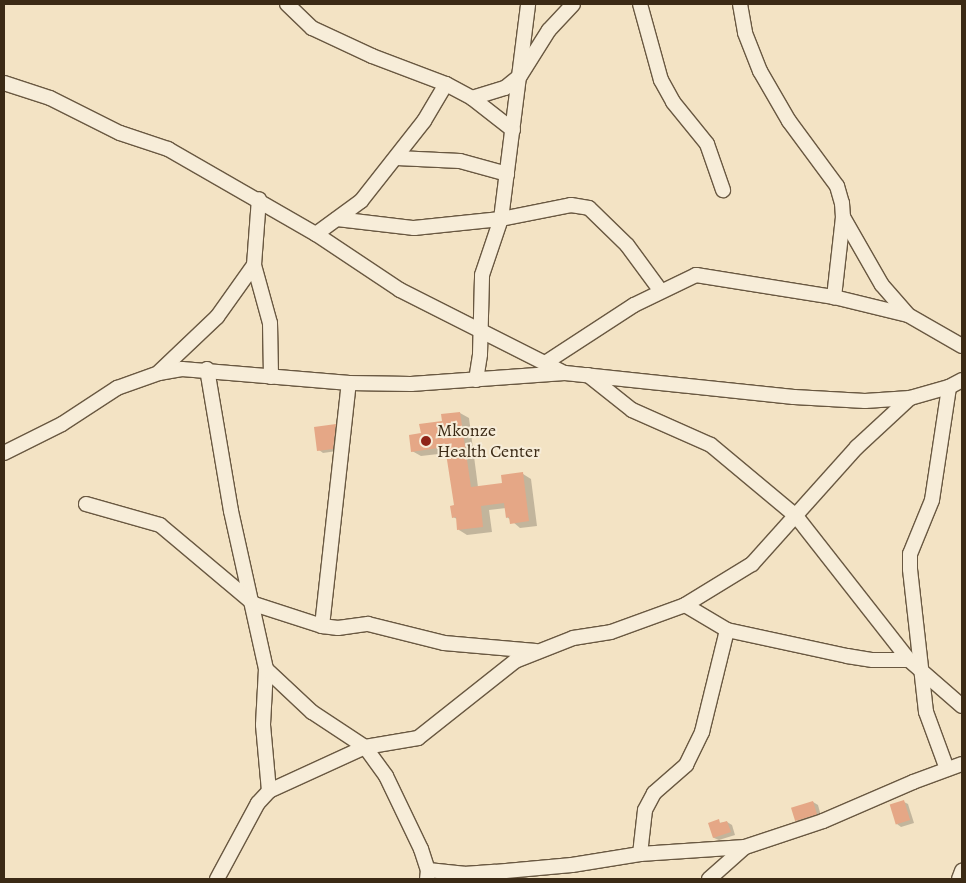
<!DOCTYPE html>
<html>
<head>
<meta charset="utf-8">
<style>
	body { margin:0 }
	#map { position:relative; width:966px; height:883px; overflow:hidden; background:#f3e3c4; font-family:Alegreya,serif }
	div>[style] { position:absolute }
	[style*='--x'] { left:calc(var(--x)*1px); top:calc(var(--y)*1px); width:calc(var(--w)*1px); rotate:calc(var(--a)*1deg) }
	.shadow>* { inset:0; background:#0003 }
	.building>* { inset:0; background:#e5a786; transform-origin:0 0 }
	.roads { filter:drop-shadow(1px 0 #695841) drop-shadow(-1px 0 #695841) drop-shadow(0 1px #695841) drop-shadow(0 -1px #695841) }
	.street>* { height:14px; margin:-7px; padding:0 7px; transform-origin:7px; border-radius:7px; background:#f7edd9 }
	.dots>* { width:14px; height:14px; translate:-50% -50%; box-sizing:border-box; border:2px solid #f7edd9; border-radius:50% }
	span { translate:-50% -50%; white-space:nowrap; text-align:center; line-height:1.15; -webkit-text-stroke:4px #f7edd9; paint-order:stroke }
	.poi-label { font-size:18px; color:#3b2a15 }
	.left { translate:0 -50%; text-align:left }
	.frame { position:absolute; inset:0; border:5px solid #3b2a15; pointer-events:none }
</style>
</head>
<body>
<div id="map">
	<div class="shadow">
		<div style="clip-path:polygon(460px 413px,469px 418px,478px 487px,503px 484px,523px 474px,531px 479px,537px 526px,520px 528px,507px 517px,506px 508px,489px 510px,492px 532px,467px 535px,459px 530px,457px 519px,453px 517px,456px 506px,447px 453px,421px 456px,412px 451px,422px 434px)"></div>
		<div style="clip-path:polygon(335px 425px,340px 428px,337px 451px,323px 453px,319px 450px)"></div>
		<div style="clip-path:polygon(813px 802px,818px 805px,821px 816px,801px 823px,796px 820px)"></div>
		<div style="clip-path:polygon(904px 802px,908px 804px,914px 823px,901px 827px,897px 824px)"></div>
		<div style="clip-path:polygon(727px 822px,732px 825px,735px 835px,719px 840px,714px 838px,710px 824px)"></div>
	</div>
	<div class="building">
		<div style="clip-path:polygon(460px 412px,471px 487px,502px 483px,501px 475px,523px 472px,529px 521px,510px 524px,509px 517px,506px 518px,504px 503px,481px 506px,483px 527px,457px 530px,456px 517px,452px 518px,450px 506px,454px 505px,445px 447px,411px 452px,409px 435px,421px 433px,419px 424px,442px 421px,441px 414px)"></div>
		<div style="clip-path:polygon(336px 424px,333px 449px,317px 451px,314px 427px)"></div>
		<div style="left:904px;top:800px;width:21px;height:15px;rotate:73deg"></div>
		<div style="left:813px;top:801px;width:14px;height:23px;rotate:73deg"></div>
		<div style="clip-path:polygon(719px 819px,720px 823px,727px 821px,731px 832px,713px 838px,708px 823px)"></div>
	</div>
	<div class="roads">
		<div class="street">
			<div style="--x:287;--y:4;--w:35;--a:44"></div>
			<div style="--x:312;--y:28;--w:66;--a:25"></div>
			<div style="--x:372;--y:56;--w:79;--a:20.7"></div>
			<div style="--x:446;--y:84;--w:30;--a:28"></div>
			<div style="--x:472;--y:98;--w:52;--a:38"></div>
			<div style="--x:640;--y:4;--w:79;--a:74.6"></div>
			<div style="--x:661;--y:80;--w:25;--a:61"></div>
			<div style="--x:673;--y:102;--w:54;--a:51"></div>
			<div style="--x:707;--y:144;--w:49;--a:70.8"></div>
			<div style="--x:740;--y:4;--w:29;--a:80"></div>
			<div style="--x:745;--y:33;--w:41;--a:68.5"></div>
			<div style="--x:760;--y:71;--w:58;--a:59.9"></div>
			<div style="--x:789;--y:121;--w:81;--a:53.6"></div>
			<div style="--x:837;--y:186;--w:18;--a:74"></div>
			<div style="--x:842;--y:203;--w:14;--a:86"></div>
			<div style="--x:843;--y:217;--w:81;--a:96.4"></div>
			<div style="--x:4;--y:83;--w:48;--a:18.1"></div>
			<div style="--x:50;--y:98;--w:78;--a:26.6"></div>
			<div style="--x:120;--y:133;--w:51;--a:18.4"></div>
			<div style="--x:168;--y:149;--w:171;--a:29.9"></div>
			<div style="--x:316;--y:234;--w:101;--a:33.7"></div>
			<div style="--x:400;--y:290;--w:184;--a:26.8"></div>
			<div style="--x:472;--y:98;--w:34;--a:-17"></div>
			<div style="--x:505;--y:88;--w:19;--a:-39"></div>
			<div style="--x:520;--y:76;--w:54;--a:-57.8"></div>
			<div style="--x:549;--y:30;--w:35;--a:-47"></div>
			<div style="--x:397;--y:158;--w:63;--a:2.7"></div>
			<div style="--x:460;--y:161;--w:49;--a:15.5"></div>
			<div style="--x:843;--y:217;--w:78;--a:60.2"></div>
			<div style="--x:882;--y:285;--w:38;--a:49"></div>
			<div style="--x:337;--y:219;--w:78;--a:6.7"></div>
			<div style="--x:414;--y:228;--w:87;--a:-5.9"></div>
			<div style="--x:501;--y:219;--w:71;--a:-11.3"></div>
			<div style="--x:571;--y:205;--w:18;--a:9"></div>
			<div style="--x:589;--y:208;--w:53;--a:44.2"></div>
			<div style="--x:627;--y:245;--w:56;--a:53.7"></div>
			<div style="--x:316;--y:234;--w:56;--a:-36.3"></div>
			<div style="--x:361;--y:201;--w:102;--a:-51.8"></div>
			<div style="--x:424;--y:121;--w:43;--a:-59.3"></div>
			<div style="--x:254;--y:265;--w:60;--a:74.6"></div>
			<div style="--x:270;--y:323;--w:54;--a:88.9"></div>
			<div style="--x:545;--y:363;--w:106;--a:-33.1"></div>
			<div style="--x:634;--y:305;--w:69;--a:-25.8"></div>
			<div style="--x:696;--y:275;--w:140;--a:9.1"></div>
			<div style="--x:834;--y:297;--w:76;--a:13.7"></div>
			<div style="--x:908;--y:315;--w:62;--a:29.9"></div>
			<div style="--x:207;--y:369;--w:144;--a:80.4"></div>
			<div style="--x:231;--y:511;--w:162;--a:77.5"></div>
			<div style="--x:266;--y:669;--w:56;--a:93.1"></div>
			<div style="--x:263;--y:725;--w:66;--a:84.8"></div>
			<div style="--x:159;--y:372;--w:80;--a:-43.5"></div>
			<div style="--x:217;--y:317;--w:64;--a:-54.6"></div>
			<div style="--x:254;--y:265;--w:66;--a:-85.7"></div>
			<div style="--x:588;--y:375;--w:56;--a:38.5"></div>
			<div style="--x:632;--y:410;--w:86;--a:23.9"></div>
			<div style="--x:711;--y:445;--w:111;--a:39.9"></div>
			<div style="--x:796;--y:516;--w:183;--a:51.9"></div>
			<div style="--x:909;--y:660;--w:70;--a:41"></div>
			<div style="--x:476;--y:380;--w:26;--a:-81"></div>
			<div style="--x:480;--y:354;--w:79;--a:-88.5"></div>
			<div style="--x:482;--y:275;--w:59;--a:-71.3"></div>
			<div style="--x:501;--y:219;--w:217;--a:-82.8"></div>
			<div style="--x:4;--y:453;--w:65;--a:-26.6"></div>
			<div style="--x:62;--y:424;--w:66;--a:-33.2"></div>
			<div style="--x:117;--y:388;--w:45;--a:-19.7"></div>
			<div style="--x:159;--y:373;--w:23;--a:-10"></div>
			<div style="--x:182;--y:369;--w:168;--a:4.8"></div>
			<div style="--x:349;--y:383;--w:62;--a:0.9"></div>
			<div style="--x:411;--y:384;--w:154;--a:-4.1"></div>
			<div style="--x:565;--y:373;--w:230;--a:6"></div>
			<div style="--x:794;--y:397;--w:71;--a:3.2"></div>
			<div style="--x:865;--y:401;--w:45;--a:-3.8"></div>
			<div style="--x:910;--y:398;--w:41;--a:-15.8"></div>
			<div style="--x:949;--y:387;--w:15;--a:-28"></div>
			<div style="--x:86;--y:504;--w:77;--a:15.8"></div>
			<div style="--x:160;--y:525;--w:123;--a:40"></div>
			<div style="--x:254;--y:604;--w:71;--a:17.9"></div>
			<div style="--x:322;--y:626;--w:16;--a:7"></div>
			<div style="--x:338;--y:628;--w:30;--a:-8"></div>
			<div style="--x:368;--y:624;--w:78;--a:14"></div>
			<div style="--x:444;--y:643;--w:92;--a:5"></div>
			<div style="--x:685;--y:605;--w:49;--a:30.8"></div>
			<div style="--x:727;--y:630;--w:123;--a:12.2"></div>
			<div style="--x:847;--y:656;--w:26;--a:9"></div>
			<div style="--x:873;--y:660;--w:36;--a:0"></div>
			<div style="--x:322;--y:626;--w:244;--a:-83.7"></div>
			<div style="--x:266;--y:669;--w:63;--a:43.1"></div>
			<div style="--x:312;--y:712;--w:64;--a:33.4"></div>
			<div style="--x:365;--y:747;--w:36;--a:54"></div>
			<div style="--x:386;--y:776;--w:81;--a:64.4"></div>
			<div style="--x:421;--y:849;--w:22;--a:72"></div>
			<div style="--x:428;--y:870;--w:9;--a:96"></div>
			<div style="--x:947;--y:769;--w:61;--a:-110.2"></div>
			<div style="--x:926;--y:712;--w:144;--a:-96.4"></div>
			<div style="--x:910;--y:569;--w:15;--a:-90"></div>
			<div style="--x:910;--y:554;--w:58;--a:-67.8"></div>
			<div style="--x:932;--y:500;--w:114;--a:-81.4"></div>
			<div style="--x:640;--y:854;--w:44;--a:-83.5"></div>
			<div style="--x:645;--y:810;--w:19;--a:-62"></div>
			<div style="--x:654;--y:793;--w:43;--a:-41.2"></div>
			<div style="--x:686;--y:765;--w:37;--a:-64"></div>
			<div style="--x:702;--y:732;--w:105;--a:-76.2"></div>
			<div style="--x:428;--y:870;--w:36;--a:6"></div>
			<div style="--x:464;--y:874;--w:31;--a:-4"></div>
			<div style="--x:495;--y:872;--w:77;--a:-5.2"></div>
			<div style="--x:572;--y:865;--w:69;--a:-9.2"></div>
			<div style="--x:640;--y:854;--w:105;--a:-3.8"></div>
			<div style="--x:745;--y:847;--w:82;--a:-18.4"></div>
			<div style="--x:823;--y:821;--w:98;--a:-23.4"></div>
			<div style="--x:913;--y:782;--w:52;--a:-20.2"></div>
			<div style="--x:217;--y:879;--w:86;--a:-61.7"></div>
			<div style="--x:258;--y:803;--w:16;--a:-47"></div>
			<div style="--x:269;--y:791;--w:106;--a:-24.6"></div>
			<div style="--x:365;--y:747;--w:54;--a:-9.6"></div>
			<div style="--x:418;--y:738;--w:124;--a:-38.4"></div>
			<div style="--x:515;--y:661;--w:62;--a:-21.6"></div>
			<div style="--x:573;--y:638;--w:38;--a:-9"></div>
			<div style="--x:611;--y:632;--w:79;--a:-20"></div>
			<div style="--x:685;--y:605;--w:79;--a:-31.5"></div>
			<div style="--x:752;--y:564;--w:157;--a:-48.1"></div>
			<div style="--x:857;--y:447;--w:72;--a:-42.8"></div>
			<div style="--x:709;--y:879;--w:48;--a:-41.6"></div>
			<div style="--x:959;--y:879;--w:9;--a:-69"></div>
		</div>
	</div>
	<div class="dots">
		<div style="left:426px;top:441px;background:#8f2418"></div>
	</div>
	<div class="poi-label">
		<span class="left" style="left:437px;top:441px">Mkonze<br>Health Center</span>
	</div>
	<div class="frame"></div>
</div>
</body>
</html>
